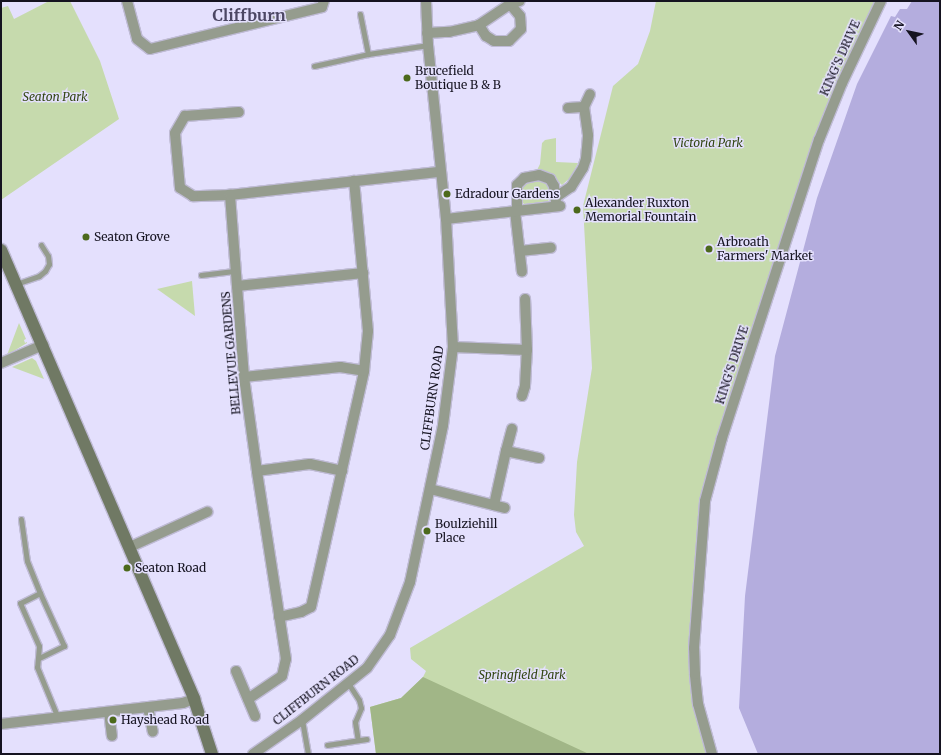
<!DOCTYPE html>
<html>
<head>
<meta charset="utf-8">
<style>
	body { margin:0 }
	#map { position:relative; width:941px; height:755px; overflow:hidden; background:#e4e0fd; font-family:Merriweather,serif }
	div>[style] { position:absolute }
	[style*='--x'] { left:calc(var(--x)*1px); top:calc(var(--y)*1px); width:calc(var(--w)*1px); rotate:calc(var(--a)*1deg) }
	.green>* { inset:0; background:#c6daad }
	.forest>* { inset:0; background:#a1b687 }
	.water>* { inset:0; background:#b4adde }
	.roads { filter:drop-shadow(1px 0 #bfbbd5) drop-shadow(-1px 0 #bfbbd5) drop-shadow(0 1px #bfbbd5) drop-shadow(0 -1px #bfbbd5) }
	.lane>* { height:5px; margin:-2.5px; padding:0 2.5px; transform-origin:2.5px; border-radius:2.5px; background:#959c8e }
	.street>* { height:10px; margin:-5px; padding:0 5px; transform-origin:5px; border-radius:5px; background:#959c8e }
	.secondary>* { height:12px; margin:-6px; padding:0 6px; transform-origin:6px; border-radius:6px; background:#707964 }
	.dots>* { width:11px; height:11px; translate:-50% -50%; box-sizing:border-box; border:2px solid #e4e0fd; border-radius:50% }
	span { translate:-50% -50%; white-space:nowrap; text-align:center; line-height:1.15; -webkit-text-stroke:3px #e4e0fd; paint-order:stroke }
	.street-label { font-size:12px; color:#151320 }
	.poi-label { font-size:12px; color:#151320 }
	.left { translate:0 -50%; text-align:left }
	.park-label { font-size:12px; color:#334713; font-style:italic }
	.district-label { font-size:16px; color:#4c4764; font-weight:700 }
	.frame { position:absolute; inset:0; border:2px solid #151320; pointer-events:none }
	.north { position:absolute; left:889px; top:12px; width:40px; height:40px; -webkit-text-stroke:3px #e4e0fd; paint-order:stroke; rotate:303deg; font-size:11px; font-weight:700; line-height:16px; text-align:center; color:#151320 }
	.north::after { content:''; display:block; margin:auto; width:14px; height:18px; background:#151320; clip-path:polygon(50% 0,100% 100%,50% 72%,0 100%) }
</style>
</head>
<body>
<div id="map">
	<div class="green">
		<div style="clip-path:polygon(49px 1px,70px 1px,100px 61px,119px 119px,1px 200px,1px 8px,8px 6px,14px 19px)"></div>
		<div style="clip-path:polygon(656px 1px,882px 1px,819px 140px,705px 501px,698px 704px,712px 754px,376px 754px,370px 707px,401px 698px,423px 677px,426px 671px,411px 659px,410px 648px,584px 546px,576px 532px,574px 515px,577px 462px,592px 368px,583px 206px,613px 86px,638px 64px,650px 31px)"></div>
		<div style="clip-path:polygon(556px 138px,556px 162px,578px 163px,571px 177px,562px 185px,550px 174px,537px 170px,540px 164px,542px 143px,545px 140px)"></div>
		<div style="clip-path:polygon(541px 179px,548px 183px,551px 194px,548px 202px,524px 204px,521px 201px,519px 189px,523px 183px)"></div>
		<div style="clip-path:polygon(192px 281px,195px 316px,157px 289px)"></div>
		<div style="clip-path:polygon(19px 323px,26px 339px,24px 340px,25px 343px,27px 342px,27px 343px,7px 355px)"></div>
		<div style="clip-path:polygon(32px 358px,36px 361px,44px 379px,12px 367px)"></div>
	</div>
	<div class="forest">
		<div style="clip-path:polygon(423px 677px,589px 754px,376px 754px,370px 707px,401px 698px)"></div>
	</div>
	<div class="water">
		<div style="clip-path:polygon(912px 1px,940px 1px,940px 754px,758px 754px,739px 708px,745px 596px,775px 356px,817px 198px,857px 84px,891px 16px,895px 17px,900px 9px,907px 9px)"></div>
	</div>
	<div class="roads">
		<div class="lane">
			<div style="--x:360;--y:14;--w:41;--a:78.7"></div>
			<div style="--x:368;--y:54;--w:61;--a:-8.5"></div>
			<div style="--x:314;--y:66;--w:55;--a:-12.5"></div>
			<div style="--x:201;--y:275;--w:35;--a:-7"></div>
			<div style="--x:16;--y:284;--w:24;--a:-19"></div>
			<div style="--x:39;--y:276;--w:8;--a:-40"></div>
			<div style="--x:45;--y:271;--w:8;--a:-60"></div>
			<div style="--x:49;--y:264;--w:8;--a:-97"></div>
			<div style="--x:48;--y:256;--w:13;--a:-122"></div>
			<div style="--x:21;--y:519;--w:42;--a:81.9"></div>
			<div style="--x:27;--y:561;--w:35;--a:68"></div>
			<div style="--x:39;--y:658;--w:28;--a:-26"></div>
			<div style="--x:64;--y:646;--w:58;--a:-114.4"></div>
			<div style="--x:40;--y:593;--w:22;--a:153"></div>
			<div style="--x:20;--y:603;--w:47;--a:66.2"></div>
			<div style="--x:39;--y:646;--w:21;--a:95"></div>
			<div style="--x:37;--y:667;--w:55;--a:67.6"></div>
			<div style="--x:348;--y:683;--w:20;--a:57"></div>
			<div style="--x:359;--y:700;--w:8;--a:76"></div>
			<div style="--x:361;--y:708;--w:15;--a:113"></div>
			<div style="--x:355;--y:722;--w:18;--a:81"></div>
			<div style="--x:302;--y:720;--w:35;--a:80"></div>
			<div style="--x:327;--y:745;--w:40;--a:-8.5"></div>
		</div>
		<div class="street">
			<div style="--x:127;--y:1;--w:39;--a:75"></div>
			<div style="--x:137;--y:39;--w:16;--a:38"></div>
			<div style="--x:150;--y:49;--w:177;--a:-13.7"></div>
			<div style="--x:322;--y:7;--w:6;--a:-72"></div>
			<div style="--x:479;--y:25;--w:13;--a:58"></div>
			<div style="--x:486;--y:36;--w:9;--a:32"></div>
			<div style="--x:494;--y:41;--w:15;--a:0"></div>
			<div style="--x:509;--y:41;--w:17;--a:-45"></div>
			<div style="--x:521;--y:29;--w:13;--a:-94"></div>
			<div style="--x:520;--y:16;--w:16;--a:-130"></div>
			<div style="--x:427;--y:33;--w:22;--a:-3"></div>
			<div style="--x:449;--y:32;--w:31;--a:-13"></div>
			<div style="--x:479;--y:25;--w:37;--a:-34"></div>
			<div style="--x:510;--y:4;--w:10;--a:-17"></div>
			<div style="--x:568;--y:108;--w:16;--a:-4"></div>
			<div style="--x:230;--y:195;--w:37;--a:178"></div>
			<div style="--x:193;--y:196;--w:15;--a:-148"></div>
			<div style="--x:180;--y:188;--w:55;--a:-95.2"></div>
			<div style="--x:175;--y:133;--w:20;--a:-60"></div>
			<div style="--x:185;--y:116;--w:54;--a:-4.2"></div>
			<div style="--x:556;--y:197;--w:18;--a:-34"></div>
			<div style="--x:571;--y:187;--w:22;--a:-58"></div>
			<div style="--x:583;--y:168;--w:9;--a:-72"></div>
			<div style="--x:586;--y:159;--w:24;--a:-85"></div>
			<div style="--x:588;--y:135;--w:28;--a:-98"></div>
			<div style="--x:584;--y:107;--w:14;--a:-65"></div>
			<div style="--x:517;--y:210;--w:25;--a:-90"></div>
			<div style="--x:517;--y:185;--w:10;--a:-45"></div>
			<div style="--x:524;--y:178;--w:15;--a:-11"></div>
			<div style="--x:539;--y:175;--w:12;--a:20"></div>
			<div style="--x:550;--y:179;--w:8;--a:60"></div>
			<div style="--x:554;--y:186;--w:17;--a:83"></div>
			<div style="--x:515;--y:211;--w:61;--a:83.5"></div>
			<div style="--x:446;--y:219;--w:115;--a:-6.5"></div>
			<div style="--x:520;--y:251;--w:31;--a:-6"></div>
			<div style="--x:237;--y:286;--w:127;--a:-5.9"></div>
			<div style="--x:453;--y:347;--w:74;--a:2.3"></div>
			<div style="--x:1;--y:363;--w:46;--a:-23.2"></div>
			<div style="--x:244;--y:377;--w:97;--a:-5.9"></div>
			<div style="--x:340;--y:367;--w:24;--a:9"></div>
			<div style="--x:522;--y:396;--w:10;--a:-73"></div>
			<div style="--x:525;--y:386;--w:36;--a:-87"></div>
			<div style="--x:527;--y:350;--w:51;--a:-92.2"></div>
			<div style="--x:506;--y:451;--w:23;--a:-75"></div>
			<div style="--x:257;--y:471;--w:53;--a:-7.5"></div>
			<div style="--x:310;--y:464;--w:33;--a:12"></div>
			<div style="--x:430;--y:489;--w:77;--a:14.2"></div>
			<div style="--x:494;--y:505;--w:55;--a:-77.5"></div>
			<div style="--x:506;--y:451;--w:34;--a:12"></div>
			<div style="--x:130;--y:547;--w:85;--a:-24.4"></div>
			<div style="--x:279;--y:617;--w:23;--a:-13"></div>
			<div style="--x:301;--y:612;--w:11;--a:-27"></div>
			<div style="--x:311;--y:607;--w:242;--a:-77.3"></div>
			<div style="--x:364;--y:371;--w:40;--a:-84.3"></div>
			<div style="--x:368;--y:331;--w:151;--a:-95.3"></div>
			<div style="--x:236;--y:671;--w:49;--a:67.1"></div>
			<div style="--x:248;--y:699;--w:41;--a:-34.1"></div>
			<div style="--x:282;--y:676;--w:17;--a:-77"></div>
			<div style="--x:286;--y:659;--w:190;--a:-98.8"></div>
			<div style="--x:257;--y:471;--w:95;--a:-97.9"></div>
			<div style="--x:244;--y:377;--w:183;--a:-94.4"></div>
			<div style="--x:230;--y:195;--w:211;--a:-6.3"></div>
			<div style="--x:148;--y:707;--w:25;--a:79"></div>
			<div style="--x:109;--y:712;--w:24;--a:83"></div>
			<div style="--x:1;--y:724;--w:183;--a:-6.6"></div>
			<div style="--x:183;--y:703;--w:12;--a:-20"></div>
			<div style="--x:253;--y:754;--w:60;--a:-34.8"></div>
			<div style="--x:302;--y:720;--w:83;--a:-38.7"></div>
			<div style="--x:367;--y:668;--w:40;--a:-55.1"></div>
			<div style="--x:390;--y:635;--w:57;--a:-69.3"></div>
			<div style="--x:410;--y:582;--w:160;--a:-78.1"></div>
			<div style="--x:443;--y:425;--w:79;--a:-82.7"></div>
			<div style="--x:453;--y:347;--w:128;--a:-93.1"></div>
			<div style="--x:446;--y:219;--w:175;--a:-95.9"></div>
			<div style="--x:428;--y:45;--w:44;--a:-92.6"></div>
			<div style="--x:712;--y:754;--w:52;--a:-105.6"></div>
			<div style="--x:698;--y:704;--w:30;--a:-96"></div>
			<div style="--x:695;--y:674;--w:26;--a:-92"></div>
			<div style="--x:694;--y:648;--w:147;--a:-85.7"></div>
			<div style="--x:705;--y:501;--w:65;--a:-74.9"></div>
			<div style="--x:722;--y:438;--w:313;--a:-72"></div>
			<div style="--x:819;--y:140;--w:61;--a:-68"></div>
			<div style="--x:842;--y:83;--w:91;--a:-64.6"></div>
		</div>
		<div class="secondary">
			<div style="--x:1;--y:250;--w:489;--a:66.7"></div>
			<div style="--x:194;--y:699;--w:58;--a:71.9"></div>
		</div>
	</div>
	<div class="dots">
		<div style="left:407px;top:78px;background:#4c691c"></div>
		<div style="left:447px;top:194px;background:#4c691c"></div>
		<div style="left:577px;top:210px;background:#4c691c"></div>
		<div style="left:86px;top:237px;background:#4c691c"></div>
		<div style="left:709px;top:249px;background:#4c691c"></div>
		<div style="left:427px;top:531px;background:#4c691c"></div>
		<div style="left:127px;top:568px;background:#4c691c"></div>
		<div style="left:113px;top:720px;background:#4c691c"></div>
	</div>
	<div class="street-label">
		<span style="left:840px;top:58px;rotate:-66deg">KING'S DRIVE</span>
		<span style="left:231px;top:353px;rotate:-95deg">BELLEVUE GARDENS</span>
		<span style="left:732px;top:365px;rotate:-72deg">KING'S DRIVE</span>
		<span style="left:432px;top:398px;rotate:-82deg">CLIFFBURN ROAD</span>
		<span style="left:316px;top:690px;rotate:-38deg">CLIFFBURN ROAD</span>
	</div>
	<div class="poi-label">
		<span class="left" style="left:415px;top:78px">Brucefield<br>Boutique B &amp; B</span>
		<span class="left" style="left:455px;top:194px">Edradour Gardens</span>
		<span class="left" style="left:585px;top:210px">Alexander Ruxton<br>Memorial Fountain</span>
		<span class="left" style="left:94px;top:237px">Seaton Grove</span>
		<span class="left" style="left:717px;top:249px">Arbroath<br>Farmers' Market</span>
		<span class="left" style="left:435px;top:531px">Boulziehill<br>Place</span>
		<span class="left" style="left:135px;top:568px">Seaton Road</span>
		<span class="left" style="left:121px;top:720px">Hayshead Road</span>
	</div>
	<div class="park-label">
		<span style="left:55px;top:97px">Seaton Park</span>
		<span style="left:708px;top:143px">Victoria Park</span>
		<span style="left:522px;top:675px">Springfield Park</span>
	</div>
	<div class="district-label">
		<span style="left:249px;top:15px">Cliffburn</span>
	</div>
	<div class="frame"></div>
	<div class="north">N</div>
</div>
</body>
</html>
